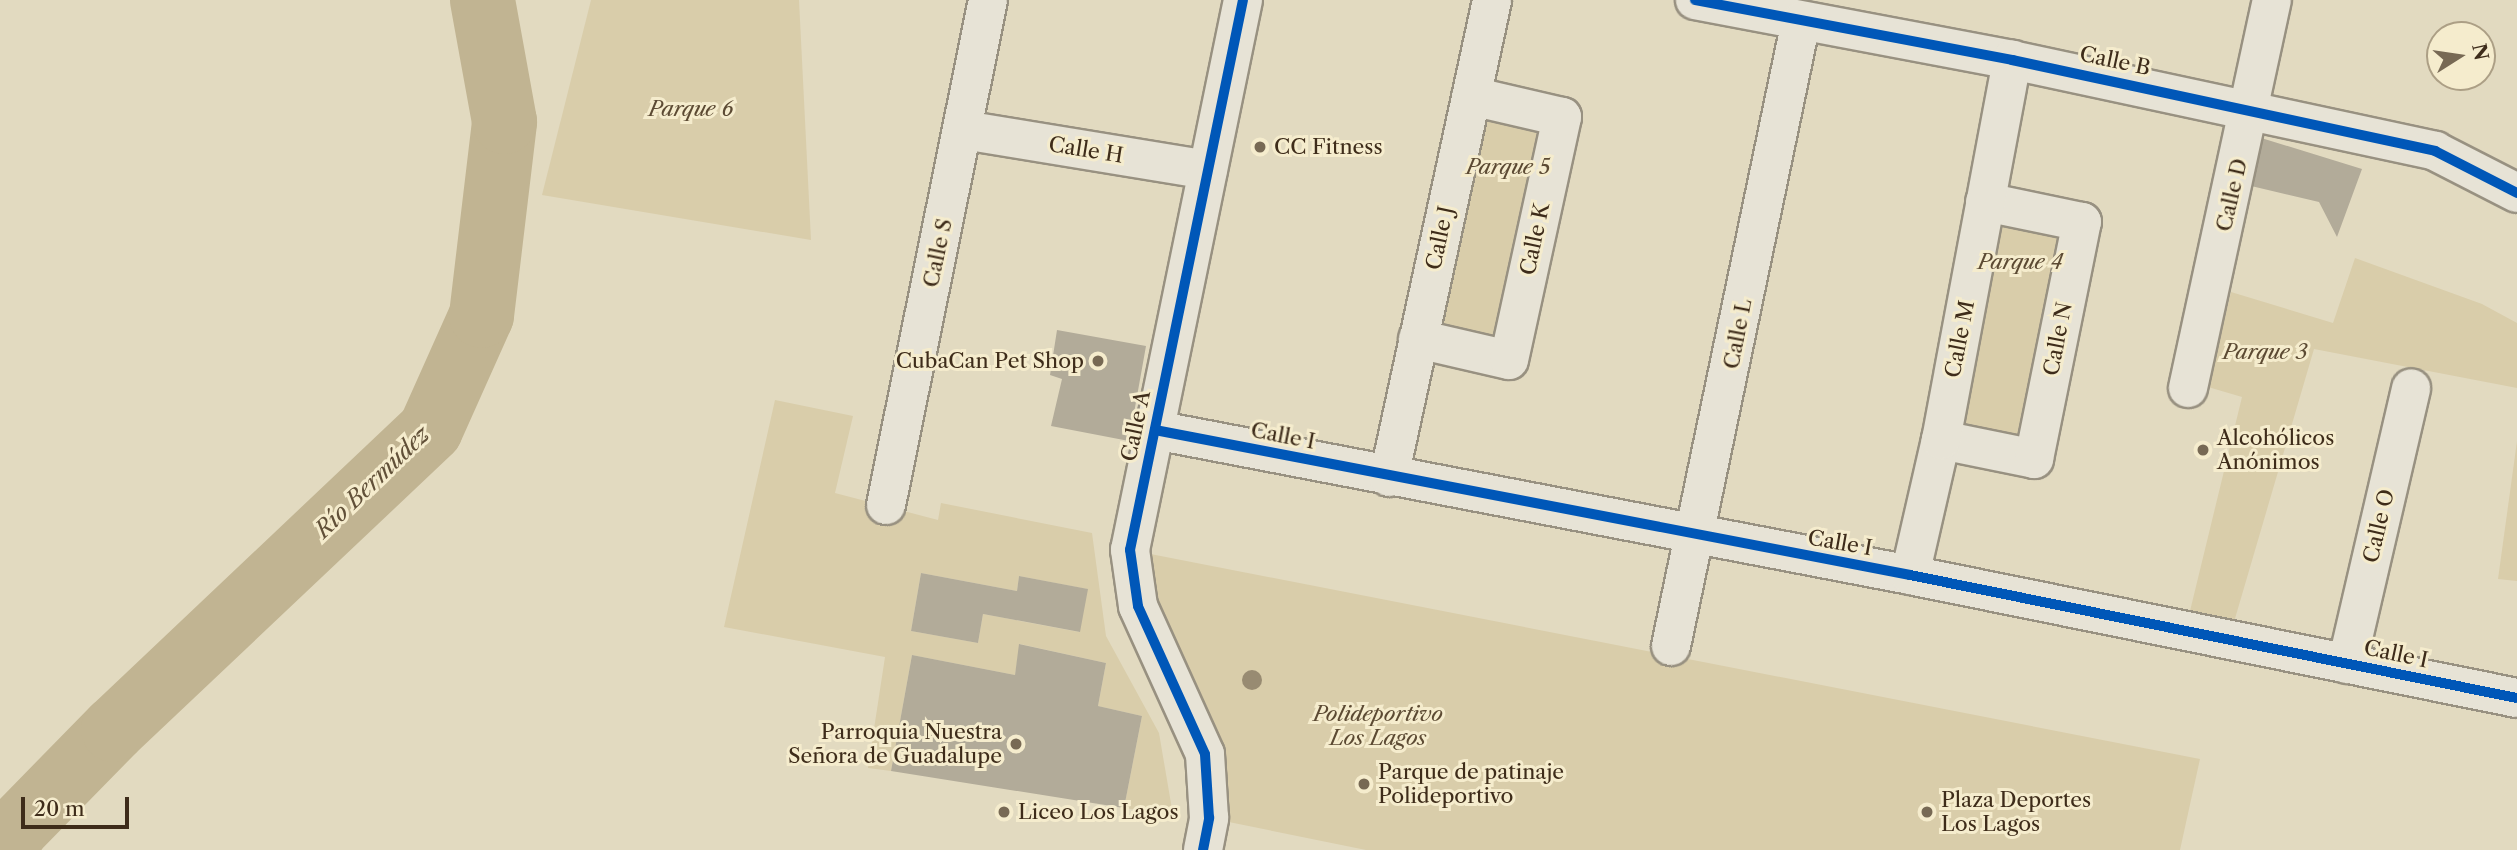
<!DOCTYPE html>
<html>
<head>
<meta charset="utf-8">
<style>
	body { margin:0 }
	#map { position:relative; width:2517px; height:850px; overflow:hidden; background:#e2dac0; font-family:"Libre Caslon Text",serif }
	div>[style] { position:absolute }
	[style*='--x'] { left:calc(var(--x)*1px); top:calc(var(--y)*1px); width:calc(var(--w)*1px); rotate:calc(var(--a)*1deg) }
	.green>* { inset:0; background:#d9cdaa; transform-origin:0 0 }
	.river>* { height:65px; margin:-32.5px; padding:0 32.5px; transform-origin:32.5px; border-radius:32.5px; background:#c1b492 }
	.building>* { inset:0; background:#b2ab99 }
	.roads { filter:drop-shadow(2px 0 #989181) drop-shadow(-2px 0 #989181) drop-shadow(0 2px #989181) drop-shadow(0 -2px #989181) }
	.minor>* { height:38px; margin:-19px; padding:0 19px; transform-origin:19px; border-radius:19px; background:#e7e3d6 }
	.cycleway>* { height:10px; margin:-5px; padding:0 5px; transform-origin:5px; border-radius:5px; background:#0057b8 }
	.trees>* { width:20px; height:20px; margin:-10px; border-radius:50%; background:#988b72 }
	.dots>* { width:19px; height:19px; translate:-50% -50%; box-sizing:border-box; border:4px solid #f5eccd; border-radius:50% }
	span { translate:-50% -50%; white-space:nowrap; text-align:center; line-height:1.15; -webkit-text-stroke:6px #f5eccd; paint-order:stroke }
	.street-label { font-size:21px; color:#3e2c1a }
	.park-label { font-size:21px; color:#5c4a33; font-style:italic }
	.poi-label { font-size:21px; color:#3e2c1a }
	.left { translate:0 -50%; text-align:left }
	.right { translate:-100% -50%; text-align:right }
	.water-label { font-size:23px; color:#615038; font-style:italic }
	.north { position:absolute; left:2426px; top:21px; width:70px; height:70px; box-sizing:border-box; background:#f5eccd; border:2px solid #ac9f85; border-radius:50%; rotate:78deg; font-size:19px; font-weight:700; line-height:28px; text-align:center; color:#3e2c1a }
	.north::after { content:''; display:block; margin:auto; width:24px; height:32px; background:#776954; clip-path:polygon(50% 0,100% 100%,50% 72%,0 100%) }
	.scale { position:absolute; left:21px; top:797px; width:108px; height:32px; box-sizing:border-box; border:4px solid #3e2c1a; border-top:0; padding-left:9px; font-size:21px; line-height:24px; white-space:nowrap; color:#3e2c1a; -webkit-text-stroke:5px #f5eccd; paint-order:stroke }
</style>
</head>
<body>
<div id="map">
	<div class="green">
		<div style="clip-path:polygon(591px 0,799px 0,811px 240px,542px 195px)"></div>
		<div style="left:1486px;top:117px;width:64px;height:213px;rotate:13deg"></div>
		<div style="clip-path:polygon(1985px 202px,2075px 226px,2023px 446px,1944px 431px)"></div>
		<div style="clip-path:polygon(2355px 258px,2482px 304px,2517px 323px,2517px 388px,2314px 349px,2234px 622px,2190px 611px,2242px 397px,2208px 387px,2231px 292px,2333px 323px)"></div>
		<div style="clip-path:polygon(evenodd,775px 400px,853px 416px,835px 493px,938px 520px,941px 503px,1092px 533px,1106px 636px,1159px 733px,1173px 815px,1124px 808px,1142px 716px,1098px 706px,1106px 663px,1020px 644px,1015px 675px,912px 655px,891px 771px,868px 768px,885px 657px,724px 627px,775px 400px,921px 573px,1017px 591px,1019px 576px,1087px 589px,1079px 632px,983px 614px,978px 643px,911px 631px,921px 573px)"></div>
		<div style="clip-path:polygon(2517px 441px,2517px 581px,2498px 579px)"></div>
		<div style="clip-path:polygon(1130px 550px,2200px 759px,2180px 850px,1366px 850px,1209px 818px)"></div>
	</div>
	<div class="river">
		<div style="--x:3;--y:850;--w:24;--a:-60"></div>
		<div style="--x:15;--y:829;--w:140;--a:-45.6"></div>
		<div style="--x:113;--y:729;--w:436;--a:-43.4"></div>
		<div style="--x:430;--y:429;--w:125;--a:-65.9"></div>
		<div style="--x:481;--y:315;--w:195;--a:-83.2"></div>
		<div style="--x:504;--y:121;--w:123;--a:-100.3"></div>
	</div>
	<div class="building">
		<div style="clip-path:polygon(2258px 137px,2362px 169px,2337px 237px,2319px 202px,2247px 185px)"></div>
		<div style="clip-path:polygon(1057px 330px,1146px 346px,1129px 441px,1051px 426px,1062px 379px,1050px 375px)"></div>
		<div style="clip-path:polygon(921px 573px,1017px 591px,1019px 576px,1088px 589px,1080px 632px,983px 614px,978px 643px,911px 631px)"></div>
		<div style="clip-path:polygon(1019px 644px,1106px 663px,1098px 706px,1142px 716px,1124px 808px,891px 771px,912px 655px,1015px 675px)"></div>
	</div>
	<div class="roads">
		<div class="minor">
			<div style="--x:1695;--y:0;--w:323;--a:10.7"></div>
			<div style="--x:2012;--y:60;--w:433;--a:12.1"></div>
			<div style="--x:2435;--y:151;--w:92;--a:27.1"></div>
			<div style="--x:964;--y:130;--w:247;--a:9.3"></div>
			<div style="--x:1418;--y:339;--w:93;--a:13"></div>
			<div style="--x:1509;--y:360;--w:249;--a:-77.7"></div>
			<div style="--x:1562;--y:117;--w:93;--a:-167"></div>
			<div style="--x:2188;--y:388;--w:397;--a:-77.8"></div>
			<div style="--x:1155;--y:430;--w:769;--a:10.87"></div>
			<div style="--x:1910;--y:575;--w:619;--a:11.46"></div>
			<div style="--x:1941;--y:440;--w:95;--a:11.5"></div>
			<div style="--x:2034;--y:459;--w:242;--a:-78.6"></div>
			<div style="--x:2082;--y:222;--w:99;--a:-168.3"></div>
			<div style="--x:1389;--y:477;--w:488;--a:-77.8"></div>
			<div style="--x:886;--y:505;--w:515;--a:-78.58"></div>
			<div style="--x:1910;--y:575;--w:139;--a:-77.1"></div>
			<div style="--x:1941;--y:440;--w:387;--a:-79.4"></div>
			<div style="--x:1671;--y:646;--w:638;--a:-78.25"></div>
			<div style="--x:2347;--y:664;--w:283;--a:-76.9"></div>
			<div style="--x:1203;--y:850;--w:33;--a:-79"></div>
			<div style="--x:1209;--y:818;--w:64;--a:-93.6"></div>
			<div style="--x:1205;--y:754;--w:162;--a:-114.4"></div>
			<div style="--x:1138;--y:606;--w:57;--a:-98.1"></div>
			<div style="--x:1130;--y:550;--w:561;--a:-78.39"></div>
		</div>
	</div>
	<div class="cycleway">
		<div style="--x:1695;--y:0;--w:323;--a:10.7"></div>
		<div style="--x:2012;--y:60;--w:433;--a:12.1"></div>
		<div style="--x:2435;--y:151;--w:92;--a:27.1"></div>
		<div style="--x:1155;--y:430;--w:769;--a:10.87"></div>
		<div style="--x:1910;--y:575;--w:619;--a:11.46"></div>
		<div style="--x:1203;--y:850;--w:33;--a:-79"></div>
		<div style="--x:1209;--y:818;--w:64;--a:-93.6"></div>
		<div style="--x:1205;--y:754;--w:162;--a:-114.4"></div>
		<div style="--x:1138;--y:606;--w:57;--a:-98.1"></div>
		<div style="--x:1130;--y:550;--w:561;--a:-78.39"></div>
	</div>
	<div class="trees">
		<div style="left:1252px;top:680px"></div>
	</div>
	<div class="dots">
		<div style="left:1260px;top:147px;background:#776954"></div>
		<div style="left:1098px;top:361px;background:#776954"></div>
		<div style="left:2203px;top:450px;background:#776954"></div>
		<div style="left:1016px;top:744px;background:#776954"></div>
		<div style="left:1364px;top:784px;background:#776954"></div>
		<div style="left:1004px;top:812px;background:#776954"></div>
		<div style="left:1927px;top:812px;background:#776954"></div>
	</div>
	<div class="street-label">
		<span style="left:2115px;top:61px;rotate:12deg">Calle B</span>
		<span style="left:1086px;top:150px;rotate:9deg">Calle H</span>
		<span style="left:2232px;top:195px;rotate:-77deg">Calle D</span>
		<span style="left:1440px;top:238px;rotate:-78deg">Calle J</span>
		<span style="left:1535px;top:239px;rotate:-78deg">Calle K</span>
		<span style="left:938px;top:253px;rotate:-78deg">Calle S</span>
		<span style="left:1738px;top:334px;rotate:-79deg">Calle L</span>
		<span style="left:1960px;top:339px;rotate:-79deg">Calle M</span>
		<span style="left:2058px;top:339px;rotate:-79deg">Calle N</span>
		<span style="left:1136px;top:426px;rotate:-78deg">Calle A</span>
		<span style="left:1283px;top:436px;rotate:11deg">Calle I</span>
		<span style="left:2379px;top:526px;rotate:-77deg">Calle O</span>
		<span style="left:1840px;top:543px;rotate:10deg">Calle I</span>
		<span style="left:2396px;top:654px;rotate:12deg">Calle I</span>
	</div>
	<div class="park-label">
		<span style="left:691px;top:109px">Parque 6</span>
		<span style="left:1508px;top:167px">Parque 5</span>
		<span style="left:2020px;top:262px">Parque 4</span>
		<span style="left:2265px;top:352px">Parque 3</span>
		<span style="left:1378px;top:726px">Polideportivo<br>Los Lagos</span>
	</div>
	<div class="poi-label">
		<span class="left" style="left:1274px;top:147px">CC Fitness</span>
		<span class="right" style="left:1084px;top:361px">CubaCan Pet Shop</span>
		<span class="left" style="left:2217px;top:450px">Alcohólicos<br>Anónimos</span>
		<span class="right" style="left:1002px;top:744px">Parroquia Nuestra<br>Señora de Guadalupe</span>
		<span class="left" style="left:1378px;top:784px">Parque de patinaje<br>Polideportivo</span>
		<span class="left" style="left:1941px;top:812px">Plaza Deportes<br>Los Lagos</span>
		<span class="left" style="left:1018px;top:812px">Liceo Los Lagos</span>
	</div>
	<div class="water-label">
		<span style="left:372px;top:482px;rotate:-44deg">Río Bermúdez</span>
	</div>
	<div class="north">N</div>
	<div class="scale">20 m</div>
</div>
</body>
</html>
